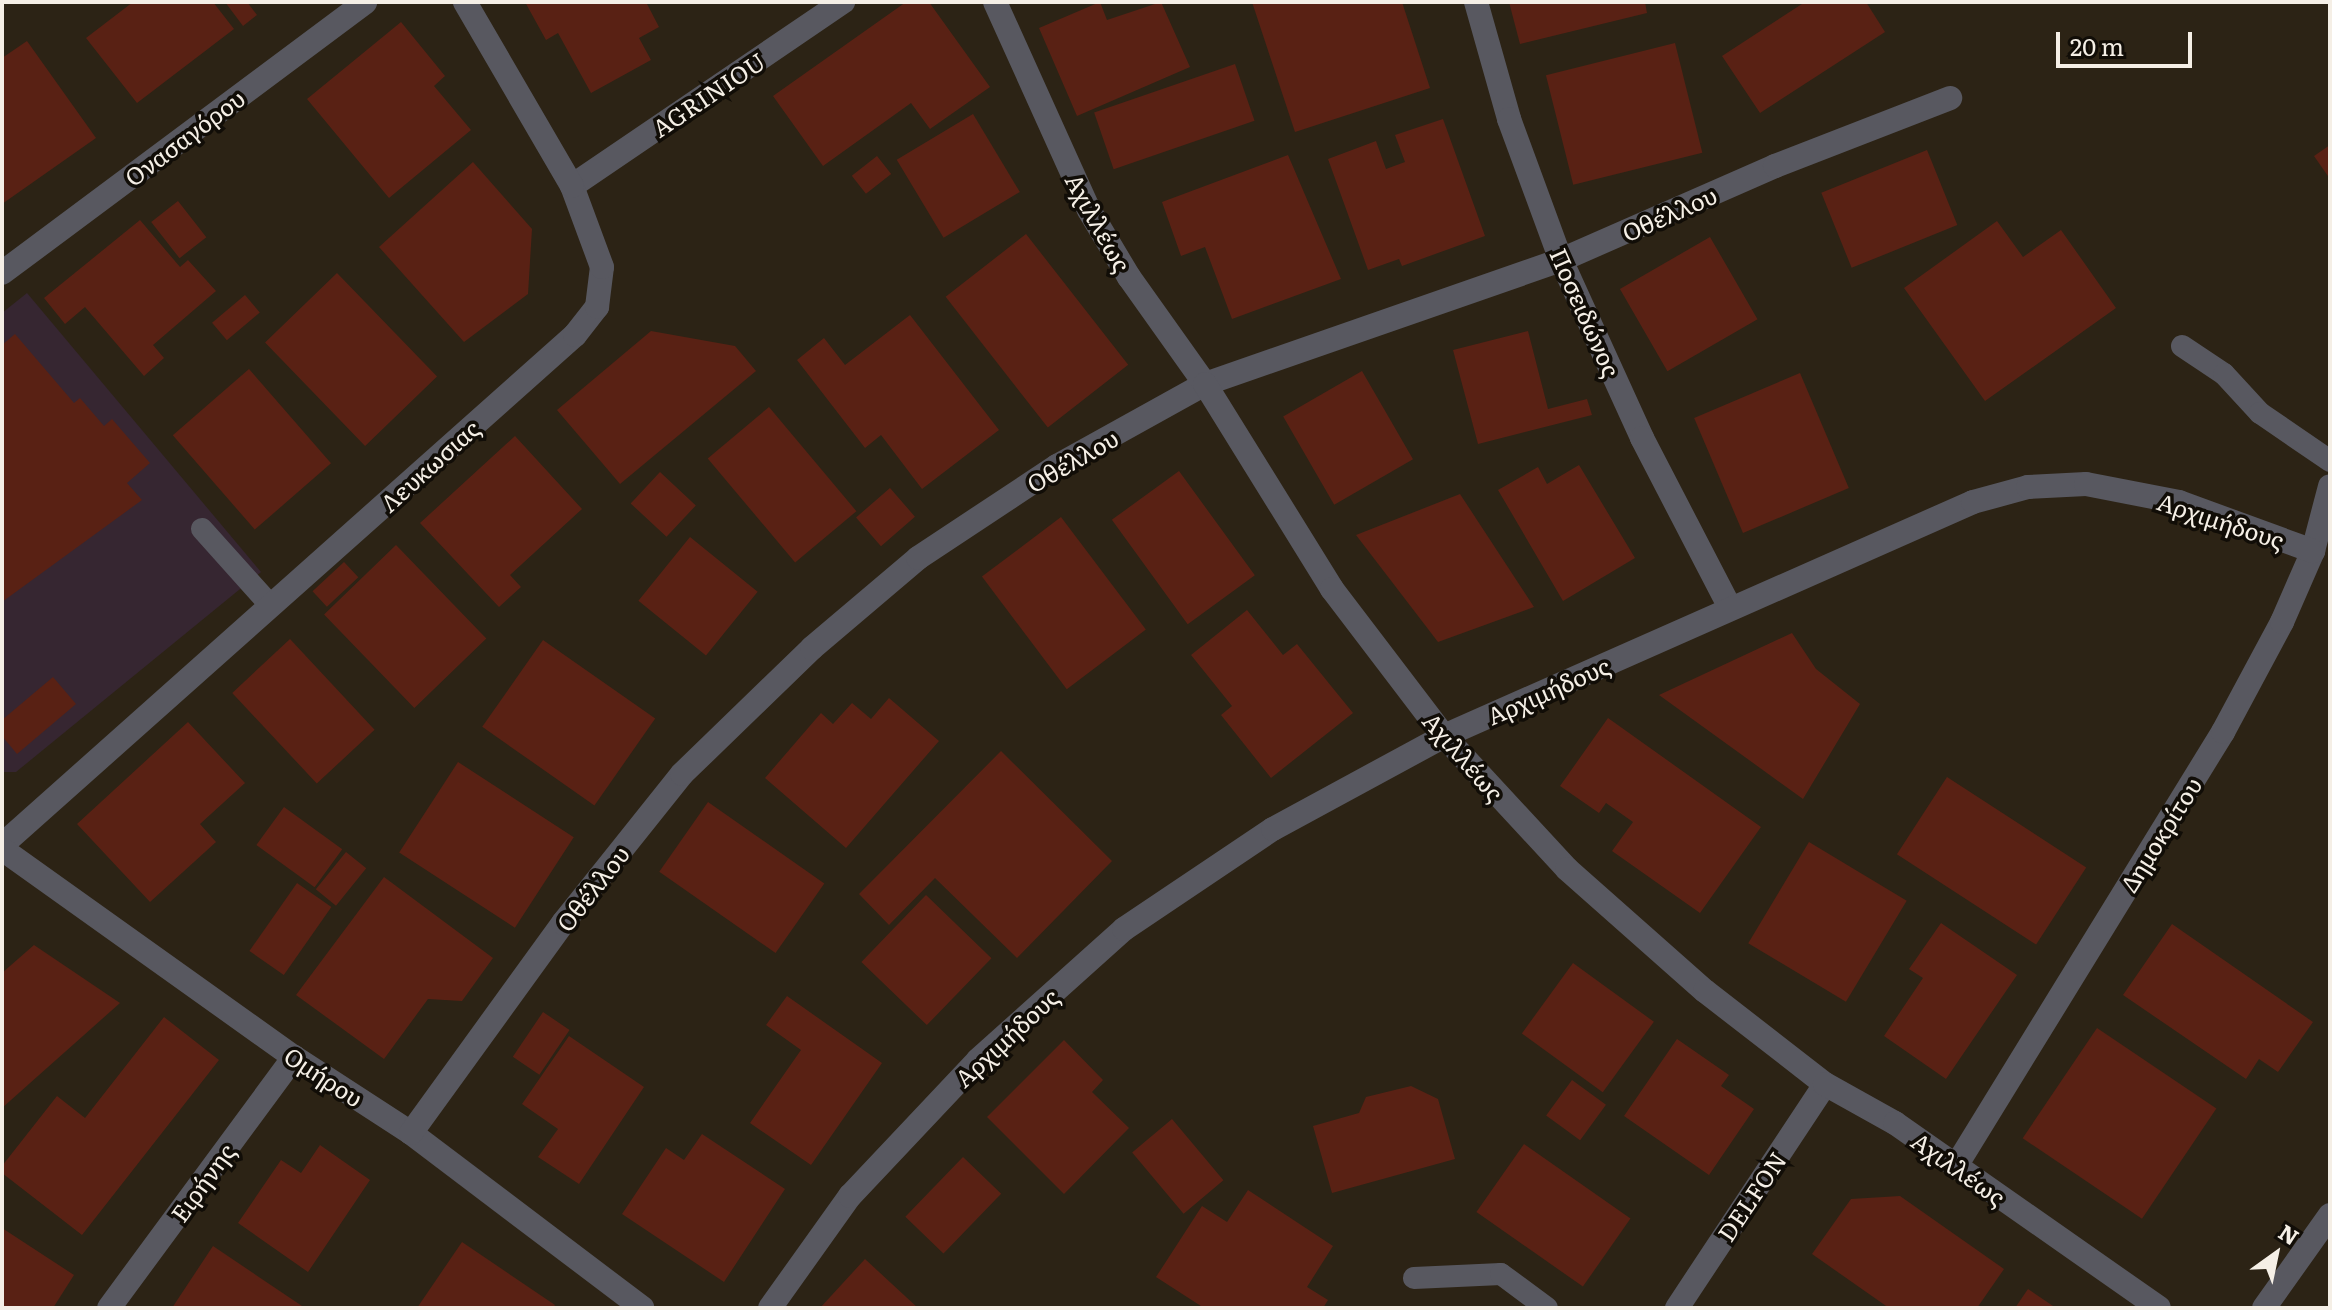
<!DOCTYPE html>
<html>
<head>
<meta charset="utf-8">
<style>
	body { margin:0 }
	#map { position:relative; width:2332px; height:1310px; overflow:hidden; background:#2c2315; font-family:Literata,serif }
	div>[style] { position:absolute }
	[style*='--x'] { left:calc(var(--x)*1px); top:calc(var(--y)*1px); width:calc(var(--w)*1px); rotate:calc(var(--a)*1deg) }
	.medical>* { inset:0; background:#362631 }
	.building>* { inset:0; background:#592114; transform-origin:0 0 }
	.service>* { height:22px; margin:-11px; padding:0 11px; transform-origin:11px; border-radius:11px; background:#585860 }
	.minor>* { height:24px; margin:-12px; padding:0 12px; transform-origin:12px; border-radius:12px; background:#585860 }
	.tertiary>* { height:24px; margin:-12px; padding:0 12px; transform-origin:12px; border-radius:12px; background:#585860 }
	span { translate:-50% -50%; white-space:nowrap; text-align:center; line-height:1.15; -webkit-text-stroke:7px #110d07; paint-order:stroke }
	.street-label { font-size:24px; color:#f5efe6 }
	.frame { position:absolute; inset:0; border:4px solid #f5efe6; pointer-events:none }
	.north { position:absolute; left:2236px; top:1214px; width:80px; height:80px; -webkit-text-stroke:6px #110d07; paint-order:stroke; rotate:33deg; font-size:22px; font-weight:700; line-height:32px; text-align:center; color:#f5efe6 }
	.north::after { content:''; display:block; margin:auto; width:28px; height:36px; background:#f5efe6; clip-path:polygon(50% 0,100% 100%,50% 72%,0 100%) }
	.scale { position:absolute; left:2056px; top:32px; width:136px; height:36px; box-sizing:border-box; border:4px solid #f5efe6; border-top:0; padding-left:10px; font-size:24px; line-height:28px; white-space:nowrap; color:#f5efe6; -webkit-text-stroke:6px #110d07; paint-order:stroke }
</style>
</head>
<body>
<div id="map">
	<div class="medical">
		<div style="clip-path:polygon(27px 293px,261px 572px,16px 772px,2px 772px,2px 313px)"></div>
	</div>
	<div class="building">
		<div style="clip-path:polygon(133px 2px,213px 2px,234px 29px,137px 103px,86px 38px)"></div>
		<div style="clip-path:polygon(225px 2px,247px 2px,257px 15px,243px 26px)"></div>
		<div style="clip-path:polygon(525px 2px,646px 2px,659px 27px,639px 38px,651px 60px,591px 93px,558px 33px,546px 40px)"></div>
		<div style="clip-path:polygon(906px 2px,929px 2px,990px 87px,930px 129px,911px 103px,823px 166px,773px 96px)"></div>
		<div style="clip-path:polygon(1100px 2px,1107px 20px,1161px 2px,1190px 67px,1077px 116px,1039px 28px)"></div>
		<div style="clip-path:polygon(1252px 2px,1402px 2px,1430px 88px,1295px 132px)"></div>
		<div style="clip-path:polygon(1509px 2px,1645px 2px,1647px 13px,1520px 44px)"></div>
		<div style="clip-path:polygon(1805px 2px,1866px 2px,1885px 32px,1760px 113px,1722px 56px)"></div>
		<div style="clip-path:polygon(401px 22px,445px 76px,434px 86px,471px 130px,389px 198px,307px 99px)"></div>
		<div style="clip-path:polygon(27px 41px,96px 138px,2px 204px,2px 58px)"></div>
		<div style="left:1675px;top:43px;width:113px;height:133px;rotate:76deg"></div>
		<div style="left:1235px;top:64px;width:60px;height:149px;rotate:71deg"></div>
		<div style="left:973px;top:114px;width:91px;height:89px;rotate:59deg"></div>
		<div style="clip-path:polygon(1443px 119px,1485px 236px,1402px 266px,1399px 259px,1368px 270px,1328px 159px,1376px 141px,1386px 169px,1405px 162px,1395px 135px)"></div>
		<div style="clip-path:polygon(2330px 145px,2330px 179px,2314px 156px)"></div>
		<div style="left:1927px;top:150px;width:81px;height:114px;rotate:68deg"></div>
		<div style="clip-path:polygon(1288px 155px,1341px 279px,1232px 319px,1205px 247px,1181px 256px,1162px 202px)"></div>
		<div style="left:877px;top:156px;width:23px;height:32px;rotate:52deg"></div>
		<div style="clip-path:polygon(473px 162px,532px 229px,528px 294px,464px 342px,379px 247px)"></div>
		<div style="left:178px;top:201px;width:46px;height:34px;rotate:52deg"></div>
		<div style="clip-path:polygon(140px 220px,180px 267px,188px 260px,216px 291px,153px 345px,164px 358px,144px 376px,85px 307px,65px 324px,44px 298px)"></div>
		<div style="clip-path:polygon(1997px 221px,2023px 257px,2061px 230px,2116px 308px,1985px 401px,1904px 288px)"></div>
		<div style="left:1026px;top:234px;width:166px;height:102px;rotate:52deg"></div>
		<div style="left:1710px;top:237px;width:95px;height:104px;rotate:60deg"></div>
		<div style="left:337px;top:273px;width:144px;height:100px;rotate:46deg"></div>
		<div style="left:245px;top:295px;width:23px;height:43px;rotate:50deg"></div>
		<div style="clip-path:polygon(910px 315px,999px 430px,922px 489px,881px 435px,865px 448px,797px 360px,824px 338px,845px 365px)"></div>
		<div style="clip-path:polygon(651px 331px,735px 346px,756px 371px,620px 484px,557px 410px)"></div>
		<div style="clip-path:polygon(1528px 331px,1548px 409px,1587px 399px,1592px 415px,1478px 444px,1453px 350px)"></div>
		<div style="clip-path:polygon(15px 334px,74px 403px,80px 398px,104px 426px,112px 419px,150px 463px,127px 483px,142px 500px,2px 602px,2px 345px)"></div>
		<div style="left:249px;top:369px;width:125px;height:101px;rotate:49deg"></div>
		<div style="left:1362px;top:371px;width:102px;height:91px;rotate:60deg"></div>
		<div style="left:1800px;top:373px;width:125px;height:115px;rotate:67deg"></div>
		<div style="left:769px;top:407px;width:136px;height:80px;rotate:50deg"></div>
		<div style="clip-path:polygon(515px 436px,582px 509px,510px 575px,521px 587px,499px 607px,420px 523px)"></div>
		<div style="clip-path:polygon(1579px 465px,1635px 558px,1563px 601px,1498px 490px,1538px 467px,1547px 484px)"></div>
		<div style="left:1179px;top:471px;width:129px;height:83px;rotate:54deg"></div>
		<div style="left:660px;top:472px;width:49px;height:43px;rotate:43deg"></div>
		<div style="left:890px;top:488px;width:38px;height:45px;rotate:49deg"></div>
		<div style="clip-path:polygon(1460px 494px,1534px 607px,1438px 642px,1356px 535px)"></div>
		<div style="left:1061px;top:517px;width:141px;height:99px;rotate:53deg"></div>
		<div style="left:690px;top:537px;width:87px;height:82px;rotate:39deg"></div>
		<div style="left:396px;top:545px;width:130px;height:100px;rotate:46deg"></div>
		<div style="left:344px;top:562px;width:21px;height:43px;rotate:47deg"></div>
		<div style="clip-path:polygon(1247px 610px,1283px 655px,1297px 644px,1353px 713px,1271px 778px,1221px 715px,1232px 706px,1191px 655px)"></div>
		<div style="clip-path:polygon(1792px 633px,1816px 669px,1860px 704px,1803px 799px,1659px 695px)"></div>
		<div style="left:290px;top:639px;width:124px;height:79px;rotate:47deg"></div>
		<div style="left:543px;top:640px;width:137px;height:106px;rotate:35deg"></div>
		<div style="clip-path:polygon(53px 677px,76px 704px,17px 754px,2px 736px,2px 720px)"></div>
		<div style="clip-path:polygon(889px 698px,939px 741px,846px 848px,765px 778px,821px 713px,833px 724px,852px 703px,871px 719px)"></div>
		<div style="clip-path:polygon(1608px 718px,1761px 827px,1700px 913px,1612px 851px,1633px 822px,1606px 803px,1599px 813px,1560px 786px)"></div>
		<div style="clip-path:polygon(188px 722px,245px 783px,200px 824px,216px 842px,150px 902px,77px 824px)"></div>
		<div style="clip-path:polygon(1001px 751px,1112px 861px,1017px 958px,935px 878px,889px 925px,859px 894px)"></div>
		<div style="left:458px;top:762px;width:138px;height:108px;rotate:33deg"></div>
		<div style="left:1947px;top:777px;width:166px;height:92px;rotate:33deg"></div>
		<div style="left:708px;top:802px;width:142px;height:85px;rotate:35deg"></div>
		<div style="left:284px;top:807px;width:72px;height:47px;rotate:36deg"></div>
		<div style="left:1809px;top:842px;width:114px;height:118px;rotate:31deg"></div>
		<div style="left:346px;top:852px;width:26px;height:48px;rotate:39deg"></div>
		<div style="clip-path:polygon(384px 877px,493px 958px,462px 1001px,428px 999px,384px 1059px,296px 995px)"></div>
		<div style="left:297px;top:883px;width:42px;height:83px;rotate:35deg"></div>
		<div style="left:926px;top:895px;width:91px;height:93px;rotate:44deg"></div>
		<div style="clip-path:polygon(1941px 923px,2017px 975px,1946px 1079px,1884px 1036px,1923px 978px,1909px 969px)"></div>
		<div style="clip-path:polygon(2172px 924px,2313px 1022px,2278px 1072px,2259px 1059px,2246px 1079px,2123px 995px)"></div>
		<div style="clip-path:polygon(34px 945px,120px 1003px,2px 1108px,2px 973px)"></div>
		<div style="left:1573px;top:963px;width:100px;height:87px;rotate:36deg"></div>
		<div style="clip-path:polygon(787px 996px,882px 1063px,811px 1165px,750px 1123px,801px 1050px,766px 1025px)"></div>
		<div style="left:543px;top:1012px;width:32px;height:54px;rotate:34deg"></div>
		<div style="clip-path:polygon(164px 1017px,219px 1060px,82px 1235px,2px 1173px,2px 1166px,57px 1096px,85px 1118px)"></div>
		<div style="left:2097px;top:1028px;width:144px;height:133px;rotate:34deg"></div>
		<div style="clip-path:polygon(569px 1036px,644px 1087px,579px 1184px,538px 1157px,558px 1129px,522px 1104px)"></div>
		<div style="clip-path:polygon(1677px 1039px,1729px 1075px,1721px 1086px,1754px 1109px,1709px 1175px,1624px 1116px)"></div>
		<div style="clip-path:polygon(1064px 1040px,1103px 1080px,1092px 1092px,1129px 1128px,1064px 1194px,987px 1117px)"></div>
		<div style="left:1572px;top:1080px;width:42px;height:44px;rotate:36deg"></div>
		<div style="clip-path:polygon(1411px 1086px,1438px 1099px,1455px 1159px,1332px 1193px,1313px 1126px,1359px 1113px,1366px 1097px)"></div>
		<div style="left:1172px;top:1119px;width:80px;height:52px;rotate:50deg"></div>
		<div style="clip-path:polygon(702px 1134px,785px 1189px,724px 1282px,622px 1214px,666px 1148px,684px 1160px)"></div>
		<div style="left:1524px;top:1144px;width:130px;height:83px;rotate:35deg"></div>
		<div style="clip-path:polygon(320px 1145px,370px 1180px,308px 1272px,238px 1223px,281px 1160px,301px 1173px)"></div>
		<div style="left:963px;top:1157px;width:53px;height:83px;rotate:44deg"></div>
		<div style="clip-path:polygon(1248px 1190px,1333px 1246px,1307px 1287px,1328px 1300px,1323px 1308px,1204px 1308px,1156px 1277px,1202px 1206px,1227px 1222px)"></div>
		<div style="clip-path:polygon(1900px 1196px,2004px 1269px,1977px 1308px,1889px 1308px,1812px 1254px,1851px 1199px)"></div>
		<div style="clip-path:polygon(2px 1228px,74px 1275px,53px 1308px,2px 1308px)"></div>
		<div style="clip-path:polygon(462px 1242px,555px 1305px,553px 1308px,417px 1308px)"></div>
		<div style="clip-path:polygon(213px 1246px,305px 1308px,172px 1308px)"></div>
		<div style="clip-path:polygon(865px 1259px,918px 1308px,820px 1308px)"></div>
		<div style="clip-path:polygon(2028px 1289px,2056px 1308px,2015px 1308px)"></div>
	</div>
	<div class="service">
		<div style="--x:2182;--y:346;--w:50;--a:33.7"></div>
		<div style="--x:2224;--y:374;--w:53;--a:47.3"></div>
		<div style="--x:2260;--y:413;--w:85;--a:34.4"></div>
		<div style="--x:202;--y:529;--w:103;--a:48.1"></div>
		<div style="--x:1414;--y:1278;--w:87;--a:-2.6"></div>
		<div style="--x:1501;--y:1274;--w:57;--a:36.5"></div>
	</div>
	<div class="minor">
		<div style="--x:1476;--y:2;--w:122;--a:74.2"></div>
		<div style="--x:1509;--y:119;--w:150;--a:69.8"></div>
		<div style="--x:1561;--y:260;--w:196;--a:65.5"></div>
		<div style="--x:1642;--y:438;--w:191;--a:62.6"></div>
		<div style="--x:572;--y:186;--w:328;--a:-34.2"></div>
		<div style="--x:2;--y:273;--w:453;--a:-36.7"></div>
		<div style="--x:2;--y:845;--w:767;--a:-41.67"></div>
		<div style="--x:575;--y:335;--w:36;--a:-52"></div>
		<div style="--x:597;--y:307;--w:40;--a:-82.9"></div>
		<div style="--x:602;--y:267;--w:86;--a:-110.3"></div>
		<div style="--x:572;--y:186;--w:213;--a:-120.2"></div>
		<div style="--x:2;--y:849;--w:359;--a:35.5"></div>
		<div style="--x:294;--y:1057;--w:140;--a:33"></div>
		<div style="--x:411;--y:1133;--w:290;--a:37.1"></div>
		<div style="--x:411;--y:1133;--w:259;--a:-54.1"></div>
		<div style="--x:563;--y:923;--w:191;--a:-51.4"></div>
		<div style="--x:682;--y:774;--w:181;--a:-44.1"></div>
		<div style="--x:812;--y:648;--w:139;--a:-40.3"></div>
		<div style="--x:918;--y:558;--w:167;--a:-33.5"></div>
		<div style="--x:1057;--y:466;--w:169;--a:-29"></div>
		<div style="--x:1205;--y:384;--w:377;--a:-19.2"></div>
		<div style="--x:1561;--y:260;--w:234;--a:-23.7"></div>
		<div style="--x:1775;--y:166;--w:188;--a:-21.2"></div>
		<div style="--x:1956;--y:1166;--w:510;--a:-58.4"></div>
		<div style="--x:2223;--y:732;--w:125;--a:-61.8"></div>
		<div style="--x:2282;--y:622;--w:77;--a:-66.4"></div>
		<div style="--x:2313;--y:551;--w:67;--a:-75.3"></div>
		<div style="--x:109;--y:1308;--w:312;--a:-53.6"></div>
		<div style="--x:770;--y:1308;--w:138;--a:-54.5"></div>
		<div style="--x:850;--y:1196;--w:187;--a:-46.7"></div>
		<div style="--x:978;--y:1060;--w:196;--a:-41.9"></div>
		<div style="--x:1124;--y:929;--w:179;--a:-33.9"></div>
		<div style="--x:1273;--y:829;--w:195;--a:-28.5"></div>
		<div style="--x:1444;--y:736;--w:578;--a:-23.86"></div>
		<div style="--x:1973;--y:502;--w:57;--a:-15.3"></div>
		<div style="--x:2028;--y:487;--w:58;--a:-3"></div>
		<div style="--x:2086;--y:484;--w:95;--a:11"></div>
		<div style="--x:2179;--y:502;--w:143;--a:20.1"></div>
		<div style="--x:1677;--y:1308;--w:268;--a:-56.5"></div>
		<div style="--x:2264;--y:1308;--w:114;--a:-54.6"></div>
	</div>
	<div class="tertiary">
		<div style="--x:995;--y:2;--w:228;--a:65.7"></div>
		<div style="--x:1089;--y:210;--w:78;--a:59.2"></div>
		<div style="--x:1129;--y:277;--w:131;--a:54.6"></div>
		<div style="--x:1205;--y:384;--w:241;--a:58.2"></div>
		<div style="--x:1332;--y:589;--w:185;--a:52.7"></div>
		<div style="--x:1444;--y:736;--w:181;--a:47.2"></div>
		<div style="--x:1567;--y:869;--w:184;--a:41.5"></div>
		<div style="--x:1705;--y:991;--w:152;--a:37.8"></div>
		<div style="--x:1825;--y:1084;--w:80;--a:29.1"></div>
		<div style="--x:1895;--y:1123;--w:322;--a:35"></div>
	</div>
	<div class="street-label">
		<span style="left:708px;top:94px;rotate:-34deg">AGRINIOU</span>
		<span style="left:184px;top:137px;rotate:-37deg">Ονασαγόρου</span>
		<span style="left:1669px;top:213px;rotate:-24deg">Οθέλλου</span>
		<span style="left:1099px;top:222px;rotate:61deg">Αχιλλέως</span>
		<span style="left:1586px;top:312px;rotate:66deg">Ποσειδώνος</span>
		<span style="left:1072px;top:460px;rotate:-30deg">Οθέλλου</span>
		<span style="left:429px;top:465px;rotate:-42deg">Λευκωσιας</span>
		<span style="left:2221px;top:520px;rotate:18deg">Αρχιμήδους</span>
		<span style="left:1548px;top:690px;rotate:-24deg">Αρχιμήδους</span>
		<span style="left:1464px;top:756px;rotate:49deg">Αχιλλέως</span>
		<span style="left:2160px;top:834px;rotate:-58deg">Δημοκρίτου</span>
		<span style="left:592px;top:888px;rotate:-52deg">Οθέλλου</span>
		<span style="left:1006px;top:1037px;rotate:-43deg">Αρχιμήδους</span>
		<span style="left:324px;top:1076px;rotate:33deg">Ομήρου</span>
		<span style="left:1959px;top:1168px;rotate:35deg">Αχιλλέως</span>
		<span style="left:202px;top:1182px;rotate:-54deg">Ειρήνης</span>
		<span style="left:1751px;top:1196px;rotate:-56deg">DELFON</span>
	</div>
	<div class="frame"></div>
	<div class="north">N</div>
	<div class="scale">20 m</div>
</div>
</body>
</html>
